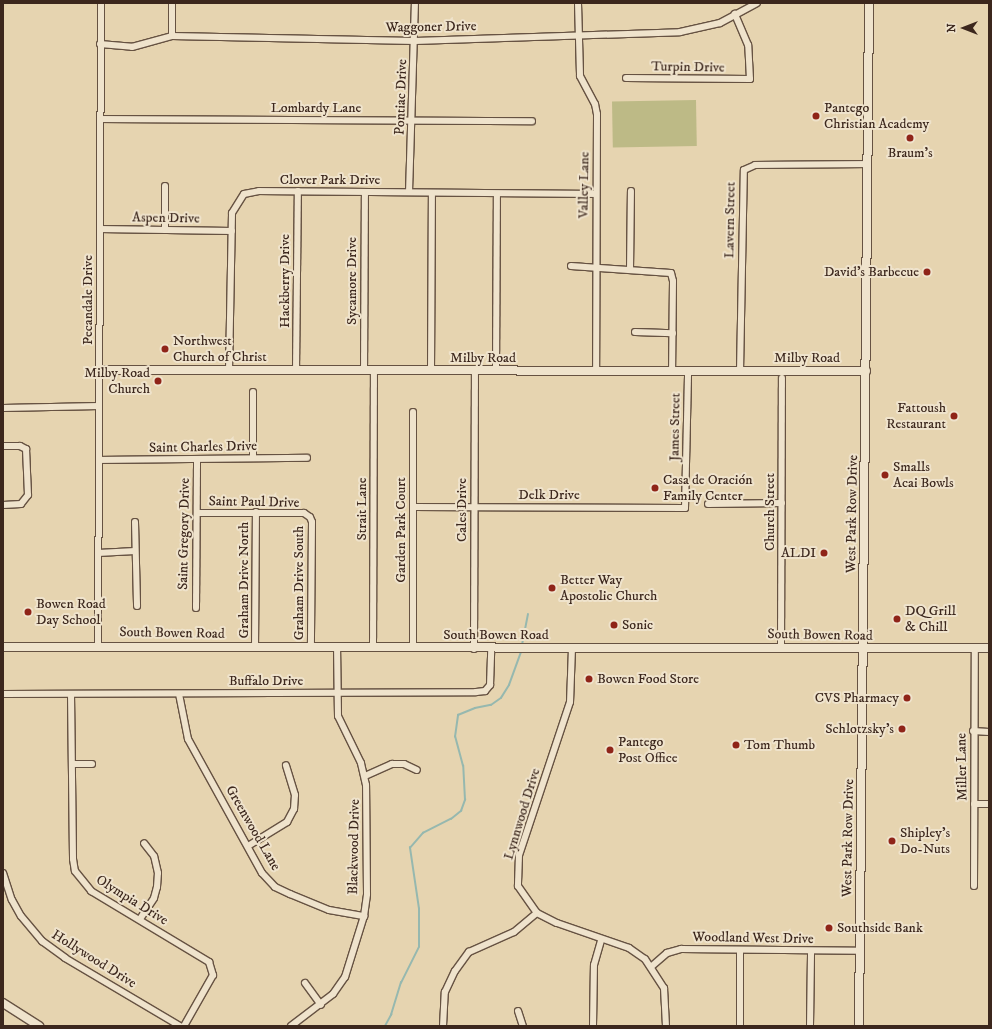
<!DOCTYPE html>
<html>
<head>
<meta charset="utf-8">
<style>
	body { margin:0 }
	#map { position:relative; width:992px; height:1029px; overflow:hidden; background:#e6d4b0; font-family:"IM FELL DW Pica",serif }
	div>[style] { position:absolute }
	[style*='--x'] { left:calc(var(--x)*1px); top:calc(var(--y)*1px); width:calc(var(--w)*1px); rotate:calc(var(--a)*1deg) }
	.green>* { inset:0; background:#bdba86; transform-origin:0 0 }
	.stream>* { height:1.5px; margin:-0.75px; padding:0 0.75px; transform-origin:0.75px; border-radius:0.75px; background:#96b8af }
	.roads { filter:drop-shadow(1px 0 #665242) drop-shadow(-1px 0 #665242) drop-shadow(0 1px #665242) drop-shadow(0 -1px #665242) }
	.street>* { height:6px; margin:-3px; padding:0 3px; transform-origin:3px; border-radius:3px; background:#efe3cc }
	.secondary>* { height:8px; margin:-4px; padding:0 4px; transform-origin:4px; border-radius:4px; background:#efe3cc }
	.dots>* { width:11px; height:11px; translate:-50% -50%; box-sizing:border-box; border:2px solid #efe3cc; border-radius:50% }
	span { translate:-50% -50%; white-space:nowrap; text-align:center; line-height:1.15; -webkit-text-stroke:4px #efe3cc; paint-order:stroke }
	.street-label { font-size:14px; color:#3c271d }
	.poi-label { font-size:14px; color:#3c271d }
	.left { translate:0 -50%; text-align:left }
	.right { translate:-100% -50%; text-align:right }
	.frame { position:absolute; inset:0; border:4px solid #3c271d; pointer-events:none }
	.north { position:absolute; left:944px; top:8px; width:40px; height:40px; -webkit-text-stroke:3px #efe3cc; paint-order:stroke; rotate:270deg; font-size:11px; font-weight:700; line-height:16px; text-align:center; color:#3c271d }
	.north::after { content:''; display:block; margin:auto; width:14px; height:18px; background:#3c271d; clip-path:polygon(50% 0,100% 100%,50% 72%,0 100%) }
</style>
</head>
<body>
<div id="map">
	<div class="green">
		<div style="left:696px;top:100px;width:46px;height:84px;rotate:89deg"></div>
	</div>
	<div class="stream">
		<div style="--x:522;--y:645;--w:31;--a:-79"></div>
		<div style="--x:385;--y:1026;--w:13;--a:-61"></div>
		<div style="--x:391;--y:1015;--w:34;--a:-73"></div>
		<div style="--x:401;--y:983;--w:40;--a:-63.4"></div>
		<div style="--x:419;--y:947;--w:38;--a:-90"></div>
		<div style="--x:419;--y:909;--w:62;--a:-98.4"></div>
		<div style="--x:410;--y:848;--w:20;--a:-49"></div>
		<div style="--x:423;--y:833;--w:31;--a:-27"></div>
		<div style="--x:451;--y:819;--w:13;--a:-39"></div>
		<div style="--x:461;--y:811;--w:12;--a:-70"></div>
		<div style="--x:465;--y:800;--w:34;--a:-93"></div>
		<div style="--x:463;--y:766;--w:30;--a:-105"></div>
		<div style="--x:455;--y:737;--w:22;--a:-82"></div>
		<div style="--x:458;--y:715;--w:18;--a:-22"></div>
		<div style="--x:475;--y:708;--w:16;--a:-11"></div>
		<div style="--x:491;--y:705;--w:12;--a:-35"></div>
		<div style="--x:501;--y:698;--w:15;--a:-58"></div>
		<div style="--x:509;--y:685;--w:37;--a:-70"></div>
	</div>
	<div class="roads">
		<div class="street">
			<div style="--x:578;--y:3;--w:73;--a:88.4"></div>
			<div style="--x:580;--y:76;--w:32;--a:62"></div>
			<div style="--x:595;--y:104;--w:10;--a:79"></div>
			<div style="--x:597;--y:114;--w:257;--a:90.2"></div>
			<div style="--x:172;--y:36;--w:33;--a:-90"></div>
			<div style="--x:100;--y:44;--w:32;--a:5"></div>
			<div style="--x:132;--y:47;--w:41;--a:-15.4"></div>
			<div style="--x:172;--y:36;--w:243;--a:1.2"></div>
			<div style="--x:415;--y:41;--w:265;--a:-1.9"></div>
			<div style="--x:680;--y:32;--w:41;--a:-12.7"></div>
			<div style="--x:720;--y:23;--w:42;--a:-28.4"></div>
			<div style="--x:626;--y:78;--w:124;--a:0.5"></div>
			<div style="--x:750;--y:79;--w:34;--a:-93"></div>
			<div style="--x:748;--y:45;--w:34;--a:-113"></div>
			<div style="--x:101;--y:119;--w:431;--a:0.3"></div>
			<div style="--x:409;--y:192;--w:189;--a:-88.2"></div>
			<div style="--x:100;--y:229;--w:132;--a:0.9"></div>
			<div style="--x:165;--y:230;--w:44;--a:-90"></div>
			<div style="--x:571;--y:266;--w:100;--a:4"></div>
			<div style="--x:671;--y:273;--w:8;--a:76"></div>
			<div style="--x:673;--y:281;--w:90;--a:90.6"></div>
			<div style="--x:630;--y:269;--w:78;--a:-89.3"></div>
			<div style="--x:635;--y:332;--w:38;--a:2"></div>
			<div style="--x:229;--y:370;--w:157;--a:-88.9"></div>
			<div style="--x:232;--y:213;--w:22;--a:-58"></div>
			<div style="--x:244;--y:194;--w:15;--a:-11"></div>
			<div style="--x:259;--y:191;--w:337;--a:0.5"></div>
			<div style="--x:296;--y:370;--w:179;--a:-89.4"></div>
			<div style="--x:364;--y:371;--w:179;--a:-89.7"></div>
			<div style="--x:431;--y:371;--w:178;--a:-89.7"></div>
			<div style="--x:496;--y:371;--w:177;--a:-89.7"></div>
			<div style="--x:740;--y:371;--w:201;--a:-88.9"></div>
			<div style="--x:744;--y:170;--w:12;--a:-24"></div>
			<div style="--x:755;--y:165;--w:113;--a:-0.5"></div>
			<div style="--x:253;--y:392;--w:65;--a:90"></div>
			<div style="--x:3;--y:408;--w:96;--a:-1.2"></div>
			<div style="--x:413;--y:412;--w:236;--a:90"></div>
			<div style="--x:3;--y:446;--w:17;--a:0"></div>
			<div style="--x:20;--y:446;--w:7;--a:27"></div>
			<div style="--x:26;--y:449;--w:46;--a:87.5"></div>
			<div style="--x:28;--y:495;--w:11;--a:128"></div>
			<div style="--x:21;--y:504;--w:18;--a:177"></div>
			<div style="--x:99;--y:460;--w:208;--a:-0.6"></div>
			<div style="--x:708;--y:504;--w:74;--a:-0.8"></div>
			<div style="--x:413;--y:507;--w:272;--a:0.2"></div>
			<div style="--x:685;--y:508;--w:137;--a:-88.7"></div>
			<div style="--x:198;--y:513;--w:106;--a:0"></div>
			<div style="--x:304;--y:513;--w:7;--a:34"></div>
			<div style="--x:310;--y:517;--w:5;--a:68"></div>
			<div style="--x:312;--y:522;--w:126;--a:90.5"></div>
			<div style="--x:135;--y:522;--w:84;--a:88.6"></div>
			<div style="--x:98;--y:553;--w:37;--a:-3"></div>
			<div style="--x:196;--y:608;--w:148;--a:-89.6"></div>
			<div style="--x:98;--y:646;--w:643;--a:-89.73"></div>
			<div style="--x:373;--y:647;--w:276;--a:-89.8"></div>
			<div style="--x:781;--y:647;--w:269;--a:-89.8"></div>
			<div style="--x:255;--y:648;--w:136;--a:-89.6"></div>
			<div style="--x:572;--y:648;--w:54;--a:92.1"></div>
			<div style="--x:570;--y:702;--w:161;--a:108.4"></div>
			<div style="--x:519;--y:855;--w:31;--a:92"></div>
			<div style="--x:518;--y:886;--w:33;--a:55"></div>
			<div style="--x:537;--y:913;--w:22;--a:27"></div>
			<div style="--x:557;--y:923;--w:76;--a:19.1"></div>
			<div style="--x:629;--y:948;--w:19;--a:35"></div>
			<div style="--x:645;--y:959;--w:35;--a:57"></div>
			<div style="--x:664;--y:988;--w:38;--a:87"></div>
			<div style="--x:474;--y:649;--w:278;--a:-89.8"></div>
			<div style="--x:3;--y:694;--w:473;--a:-0.2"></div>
			<div style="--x:476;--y:692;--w:9;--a:-6"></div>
			<div style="--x:485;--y:691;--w:8;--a:-50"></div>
			<div style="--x:490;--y:685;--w:36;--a:-88"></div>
			<div style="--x:71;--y:694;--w:165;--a:89.3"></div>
			<div style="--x:73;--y:859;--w:12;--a:81"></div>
			<div style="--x:75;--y:871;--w:26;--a:51"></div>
			<div style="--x:91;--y:891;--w:138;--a:31"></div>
			<div style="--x:209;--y:962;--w:14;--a:73"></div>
			<div style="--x:213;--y:975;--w:59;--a:119.6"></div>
			<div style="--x:179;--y:694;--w:46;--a:78.7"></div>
			<div style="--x:188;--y:739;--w:153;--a:61.1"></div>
			<div style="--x:262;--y:873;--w:19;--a:47"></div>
			<div style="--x:275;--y:887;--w:17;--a:25"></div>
			<div style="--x:290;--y:894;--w:42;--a:22.3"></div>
			<div style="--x:329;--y:910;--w:36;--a:10"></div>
			<div style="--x:973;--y:731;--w:16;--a:4"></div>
			<div style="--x:72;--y:764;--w:20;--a:0"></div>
			<div style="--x:365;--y:776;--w:30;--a:-24"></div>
			<div style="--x:392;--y:764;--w:12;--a:0"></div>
			<div style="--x:404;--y:764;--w:14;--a:25"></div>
			<div style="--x:974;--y:804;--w:15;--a:0"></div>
			<div style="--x:248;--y:846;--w:46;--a:-31.6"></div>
			<div style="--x:287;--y:822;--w:15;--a:-62"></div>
			<div style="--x:294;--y:809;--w:14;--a:-86"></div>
			<div style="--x:295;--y:795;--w:31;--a:-107"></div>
			<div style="--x:3;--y:873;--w:28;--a:72"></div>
			<div style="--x:12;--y:900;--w:18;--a:61"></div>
			<div style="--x:21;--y:916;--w:33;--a:50"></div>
			<div style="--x:42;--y:941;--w:29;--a:36"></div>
			<div style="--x:65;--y:958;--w:134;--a:30.6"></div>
			<div style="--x:974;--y:886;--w:238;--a:-89.8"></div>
			<div style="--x:140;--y:919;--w:25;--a:-56"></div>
			<div style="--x:154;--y:898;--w:11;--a:-75"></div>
			<div style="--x:157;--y:887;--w:14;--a:-86"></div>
			<div style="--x:158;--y:873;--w:17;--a:-103"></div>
			<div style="--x:154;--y:856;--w:16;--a:-128"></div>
			<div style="--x:652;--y:966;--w:20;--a:-41"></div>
			<div style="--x:667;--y:953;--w:15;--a:-16"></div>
			<div style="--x:681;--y:949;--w:179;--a:0.6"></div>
			<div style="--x:305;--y:983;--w:27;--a:54"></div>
			<div style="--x:518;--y:1011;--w:16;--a:72"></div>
			<div style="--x:291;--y:1026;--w:53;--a:-37.3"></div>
			<div style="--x:333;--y:994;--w:21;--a:-55"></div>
			<div style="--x:345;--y:977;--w:64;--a:-72.7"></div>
			<div style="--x:364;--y:916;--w:22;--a:-82"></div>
			<div style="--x:367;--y:894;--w:109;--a:-90.5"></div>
			<div style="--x:366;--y:785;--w:23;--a:-103"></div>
			<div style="--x:361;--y:763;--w:52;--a:-116.1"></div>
			<div style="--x:338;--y:716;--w:69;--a:-90.8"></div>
			<div style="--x:443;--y:1026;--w:34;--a:-87"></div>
			<div style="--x:445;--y:992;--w:23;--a:-65"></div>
			<div style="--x:455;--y:971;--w:24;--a:-54"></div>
			<div style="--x:469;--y:952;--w:49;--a:-24"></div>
			<div style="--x:514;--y:932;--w:30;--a:-40"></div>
			<div style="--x:593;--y:1026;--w:61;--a:-89.1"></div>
			<div style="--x:594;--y:965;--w:26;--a:-74"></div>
			<div style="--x:740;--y:1026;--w:76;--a:-90"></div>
			<div style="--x:810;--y:1026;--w:75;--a:-89.2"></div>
		</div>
		<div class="secondary">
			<div style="--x:99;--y:370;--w:767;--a:0.07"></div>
			<div style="--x:3;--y:647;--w:986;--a:0.06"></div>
			<div style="--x:3;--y:1003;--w:43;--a:32.6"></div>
			<div style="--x:859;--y:1026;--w:1023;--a:-89.44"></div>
		</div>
	</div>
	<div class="dots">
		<div style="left:816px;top:116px;background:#8f2418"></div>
		<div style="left:910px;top:138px;background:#8f2418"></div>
		<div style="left:927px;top:272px;background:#8f2418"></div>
		<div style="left:165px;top:349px;background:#8f2418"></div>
		<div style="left:158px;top:381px;background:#8f2418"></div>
		<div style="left:954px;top:416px;background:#8f2418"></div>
		<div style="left:885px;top:475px;background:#8f2418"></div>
		<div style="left:655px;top:488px;background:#8f2418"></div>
		<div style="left:824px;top:553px;background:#8f2418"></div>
		<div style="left:552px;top:588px;background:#8f2418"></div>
		<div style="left:28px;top:612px;background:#8f2418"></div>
		<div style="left:897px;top:619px;background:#8f2418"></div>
		<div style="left:614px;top:625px;background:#8f2418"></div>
		<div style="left:589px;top:679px;background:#8f2418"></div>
		<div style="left:907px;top:698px;background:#8f2418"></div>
		<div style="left:902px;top:729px;background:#8f2418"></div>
		<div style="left:736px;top:745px;background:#8f2418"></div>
		<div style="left:610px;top:750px;background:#8f2418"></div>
		<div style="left:892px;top:841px;background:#8f2418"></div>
		<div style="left:829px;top:928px;background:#8f2418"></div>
	</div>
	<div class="street-label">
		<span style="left:431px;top:27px;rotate:-1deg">Waggoner Drive</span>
		<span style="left:688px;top:67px;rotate:1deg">Turpin Drive</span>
		<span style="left:401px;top:97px;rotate:-88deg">Pontiac Drive</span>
		<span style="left:316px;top:108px">Lombardy Lane</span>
		<span style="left:330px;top:180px">Clover Park Drive</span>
		<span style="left:584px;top:185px;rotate:-89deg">Valley Lane</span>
		<span style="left:166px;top:218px;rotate:1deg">Aspen Drive</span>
		<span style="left:730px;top:220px;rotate:-89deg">Lavern Street</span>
		<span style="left:285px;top:281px;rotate:-90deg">Hackberry Drive</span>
		<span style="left:352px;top:281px;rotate:-90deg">Sycamore Drive</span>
		<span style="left:88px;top:300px;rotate:-90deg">Pecandale Drive</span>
		<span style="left:483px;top:358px">Milby Road</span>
		<span style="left:807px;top:358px">Milby Road</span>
		<span style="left:675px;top:427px;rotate:-89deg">James Street</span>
		<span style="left:203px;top:447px;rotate:-1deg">Saint Charles Drive</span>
		<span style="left:549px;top:495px">Delk Drive</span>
		<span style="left:254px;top:502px;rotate:1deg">Saint Paul Drive</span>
		<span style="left:362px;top:509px;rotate:-90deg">Strait Lane</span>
		<span style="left:462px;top:510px;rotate:-90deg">Cales Drive</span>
		<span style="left:770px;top:512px;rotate:-90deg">Church Street</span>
		<span style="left:852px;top:514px;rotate:-89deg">West Park Row Drive</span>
		<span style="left:401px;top:530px;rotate:-90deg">Garden Park Court</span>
		<span style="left:184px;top:534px;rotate:-89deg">Saint Gregory Drive</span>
		<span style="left:244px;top:580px;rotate:-90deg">Graham Drive North</span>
		<span style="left:299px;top:583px;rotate:-90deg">Graham Drive South</span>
		<span style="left:172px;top:633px;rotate:1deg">South Bowen Road</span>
		<span style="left:496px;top:635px">South Bowen Road</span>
		<span style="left:820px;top:635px;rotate:1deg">South Bowen Road</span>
		<span style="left:266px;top:681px">Buffalo Drive</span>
		<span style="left:962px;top:767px;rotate:-91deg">Miller Lane</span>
		<span style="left:522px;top:814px;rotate:-73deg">Lynnwood Drive</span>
		<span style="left:253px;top:828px;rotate:60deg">Greenwood Lane</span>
		<span style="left:848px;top:838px;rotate:-89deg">West Park Row Drive</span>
		<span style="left:354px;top:847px;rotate:-89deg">Blackwood Drive</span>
		<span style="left:132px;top:900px;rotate:32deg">Olympia Drive</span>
		<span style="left:753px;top:938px;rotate:1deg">Woodland West Drive</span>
		<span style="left:94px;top:959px;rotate:32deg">Hollywood Drive</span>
	</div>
	<div class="poi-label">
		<span class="left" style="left:824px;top:116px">Pantego<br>Christian Academy</span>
		<span style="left:910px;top:153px">Braum's</span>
		<span class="right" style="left:919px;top:272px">David's Barbecue</span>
		<span class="left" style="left:173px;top:349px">Northwest<br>Church of Christ</span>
		<span class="right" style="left:150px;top:381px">Milby Road<br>Church</span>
		<span class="right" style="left:946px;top:416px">Fattoush<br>Restaurant</span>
		<span class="left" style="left:893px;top:475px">Smalls<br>Acai Bowls</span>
		<span class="left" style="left:663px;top:488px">Casa de Oración<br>Family Center</span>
		<span class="right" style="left:816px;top:553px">ALDI</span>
		<span class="left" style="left:560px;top:588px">Better Way<br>Apostolic Church</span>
		<span class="left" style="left:36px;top:612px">Bowen Road<br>Day School</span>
		<span class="left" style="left:905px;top:619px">DQ Grill<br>&amp; Chill</span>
		<span class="left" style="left:622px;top:625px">Sonic</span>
		<span class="left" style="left:597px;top:679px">Bowen Food Store</span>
		<span class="right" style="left:899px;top:698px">CVS Pharmacy</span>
		<span class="right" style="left:894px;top:729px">Schlotzsky's</span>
		<span class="left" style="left:618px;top:750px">Pantego<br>Post Office</span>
		<span class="left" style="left:744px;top:745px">Tom Thumb</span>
		<span class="left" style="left:900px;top:841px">Shipley's<br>Do-Nuts</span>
		<span class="left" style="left:837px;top:928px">Southside Bank</span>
	</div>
	<div class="frame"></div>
	<div class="north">N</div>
</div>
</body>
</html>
